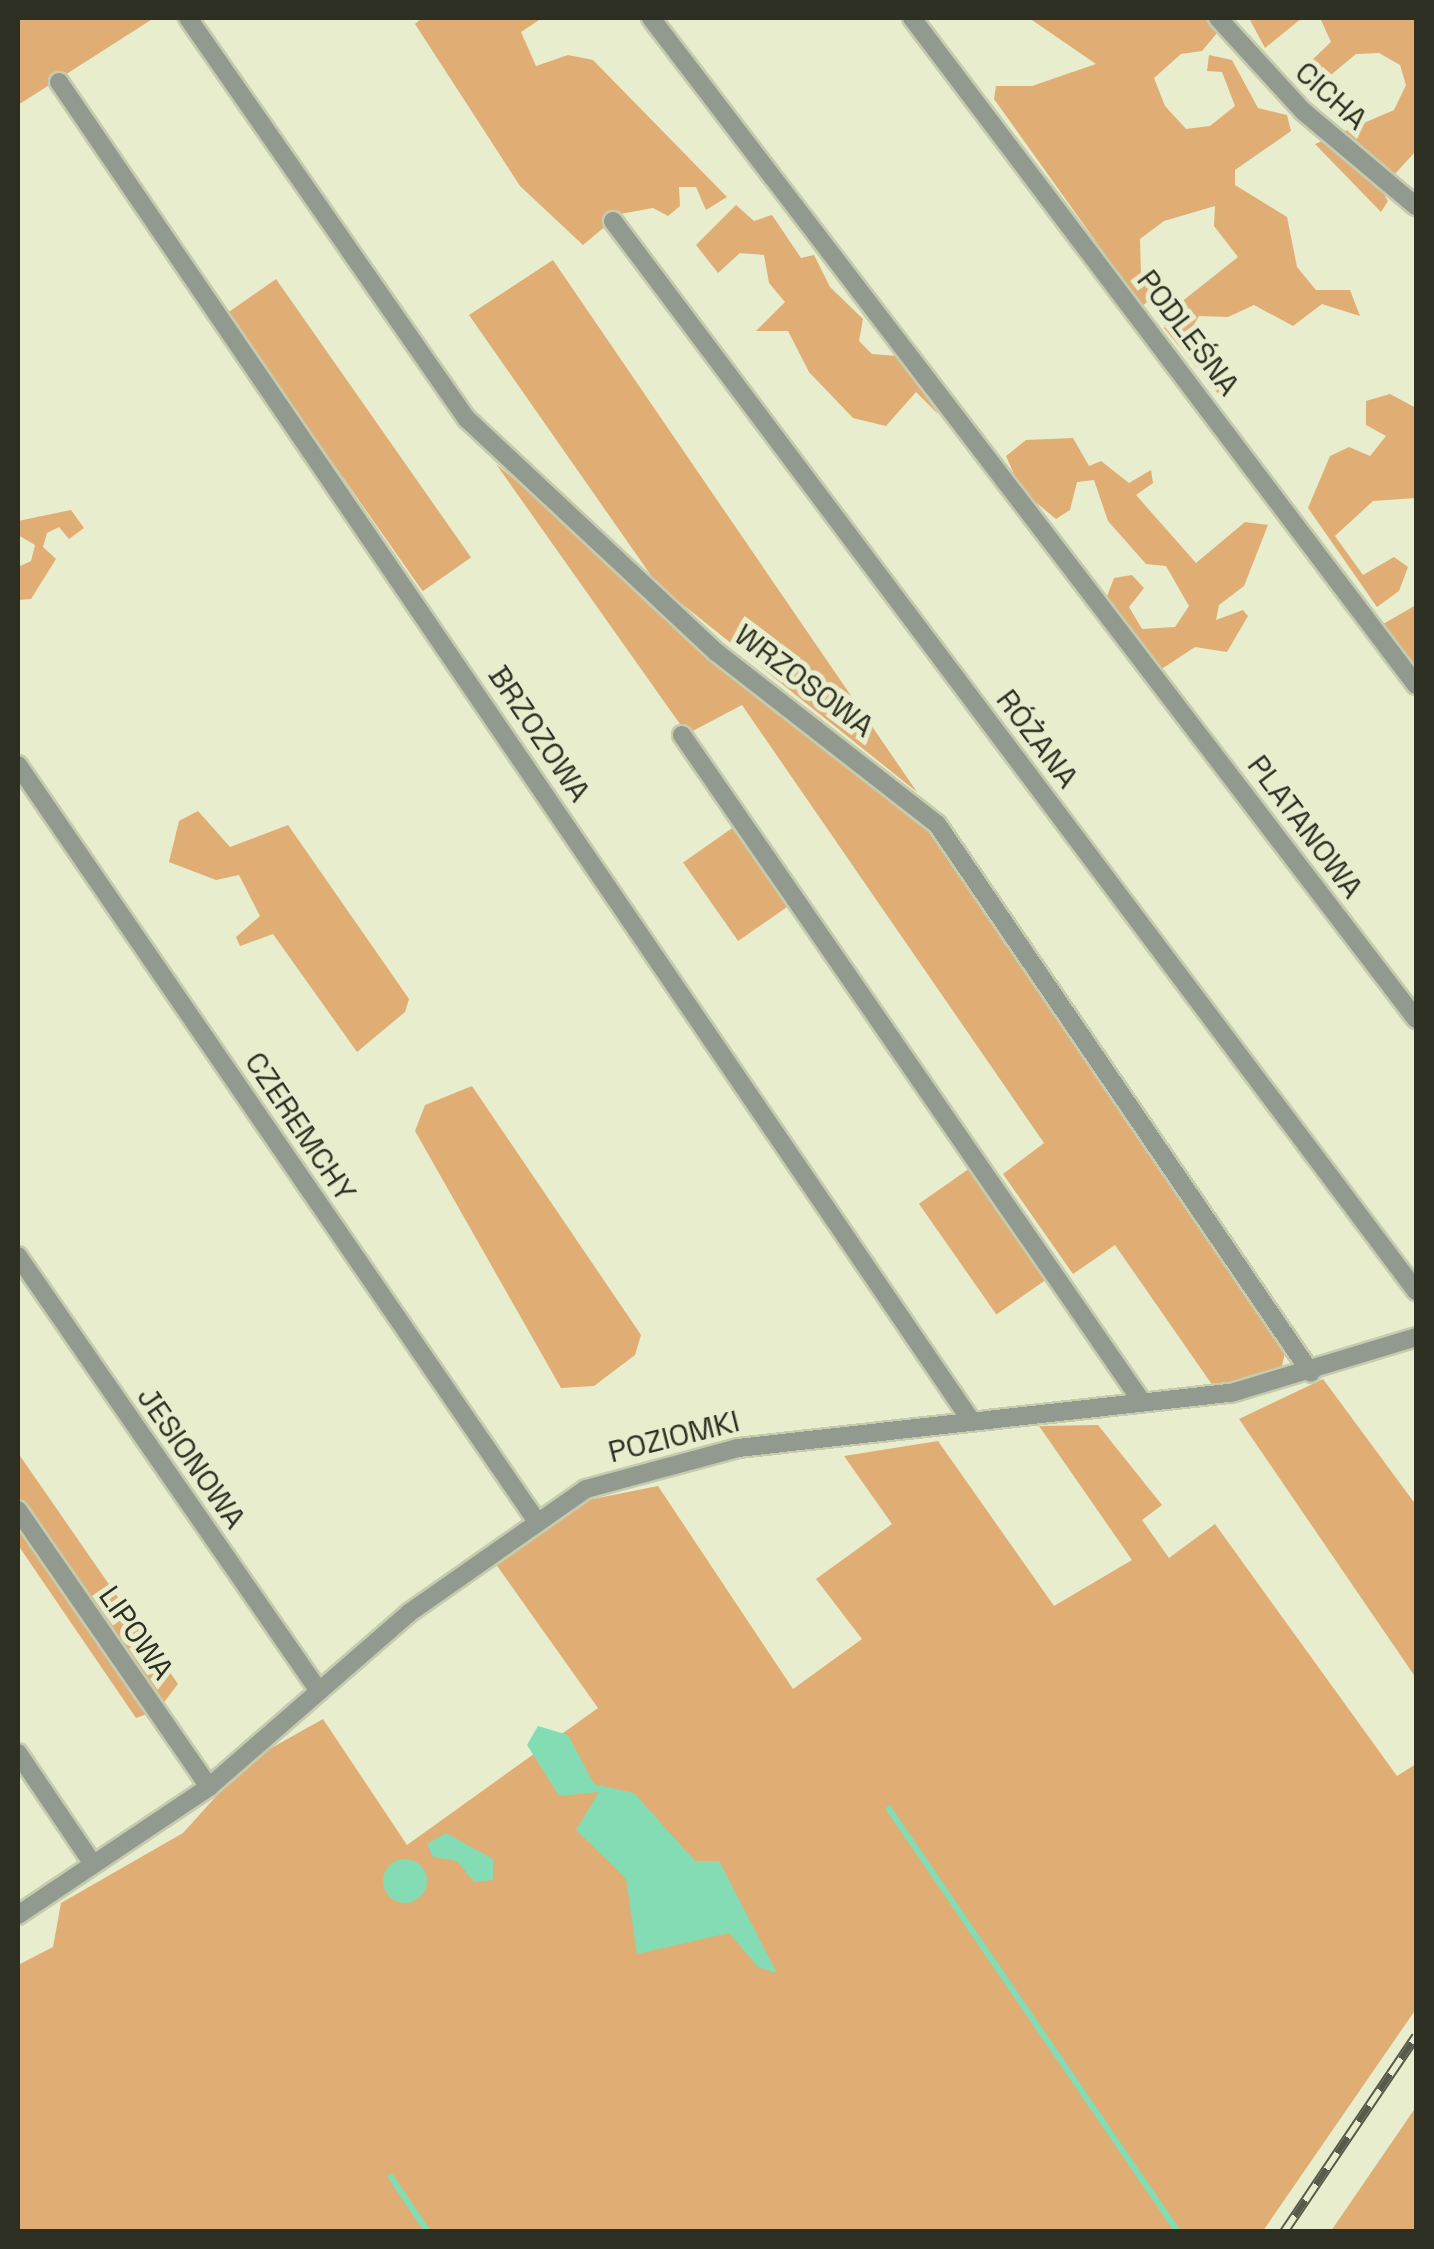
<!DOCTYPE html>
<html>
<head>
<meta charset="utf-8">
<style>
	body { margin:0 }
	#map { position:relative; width:1434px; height:2249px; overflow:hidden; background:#e7edcd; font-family:"Space Grotesk",sans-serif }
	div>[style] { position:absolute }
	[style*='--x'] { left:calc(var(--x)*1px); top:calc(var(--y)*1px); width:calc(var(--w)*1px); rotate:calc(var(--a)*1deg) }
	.green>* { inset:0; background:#e0ad75; transform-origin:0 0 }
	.water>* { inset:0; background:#83dcb4 }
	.round { border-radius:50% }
	.stream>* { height:6px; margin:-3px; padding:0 3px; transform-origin:3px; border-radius:3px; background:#83dcb4 }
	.roads { filter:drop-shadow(2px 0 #c6cbae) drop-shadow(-2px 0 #c6cbae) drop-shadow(0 2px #c6cbae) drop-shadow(0 -2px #c6cbae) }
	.minor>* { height:18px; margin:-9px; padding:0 9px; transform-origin:9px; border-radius:9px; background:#929a8f }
	.rail>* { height:10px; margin-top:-5px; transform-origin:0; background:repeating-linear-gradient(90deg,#e7edcd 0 19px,#585b4a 0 38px); box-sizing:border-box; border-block:2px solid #585b4a }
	span { translate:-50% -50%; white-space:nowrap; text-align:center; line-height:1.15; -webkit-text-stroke:10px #e7edcd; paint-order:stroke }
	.street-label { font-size:30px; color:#2d2f23 }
	.frame { position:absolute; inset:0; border:20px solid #2d2f23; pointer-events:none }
</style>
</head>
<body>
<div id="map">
	<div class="green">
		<div style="clip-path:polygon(18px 18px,154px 18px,18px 105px)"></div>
		<div style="clip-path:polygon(422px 18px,542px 18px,521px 32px,536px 66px,568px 55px,593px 60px,727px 197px,706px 210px,696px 187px,679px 187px,680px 206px,668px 216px,653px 208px,620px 214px,583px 245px,520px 186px,415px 24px)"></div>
		<div style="clip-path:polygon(1029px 18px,1205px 18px,1217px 33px,1202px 51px,1181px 54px,1154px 78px,1165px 106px,1186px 129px,1210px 126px,1235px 106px,1222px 72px,1207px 71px,1209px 55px,1232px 60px,1258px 108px,1287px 115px,1291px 131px,1235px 170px,1235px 185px,1287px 217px,1297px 267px,1316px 290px,1350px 290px,1360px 316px,1322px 304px,1293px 326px,1254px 305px,1228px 317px,1199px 316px,1186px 338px,1205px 365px,1230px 375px,1229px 395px,1220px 396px,1164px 328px,1175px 307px,1238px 257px,1214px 226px,1215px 206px,1164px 221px,1140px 239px,1141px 275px,1157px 295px,1142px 306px,994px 99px,996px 86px,1032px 86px,1096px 64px)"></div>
		<div style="clip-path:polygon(1249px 18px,1302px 18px,1265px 48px)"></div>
		<div style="clip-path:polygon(1320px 18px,1416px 18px,1416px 151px,1381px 189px,1388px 201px,1381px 212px,1315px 144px,1394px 110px,1406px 85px,1400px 65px,1379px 53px,1356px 54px,1308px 94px,1310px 62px,1331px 42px)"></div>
		<div style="clip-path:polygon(736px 205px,754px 221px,772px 215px,801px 258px,814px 255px,830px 287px,863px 319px,859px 341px,872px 354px,897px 356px,939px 415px,916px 392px,886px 426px,853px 418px,809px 372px,788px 331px,756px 331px,785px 302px,769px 283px,764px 255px,740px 253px,718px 273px,696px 245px)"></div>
		<div style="clip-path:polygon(553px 260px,652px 405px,917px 792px,657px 584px,469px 315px)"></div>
		<div style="left:276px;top:279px;width:340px;height:59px;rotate:55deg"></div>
		<div style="clip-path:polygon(1390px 394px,1416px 408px,1416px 498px,1373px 501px,1335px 536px,1363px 575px,1394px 557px,1408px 567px,1399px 591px,1377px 607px,1308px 508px,1330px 456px,1349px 447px,1370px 456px,1386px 436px,1366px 425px,1366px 401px)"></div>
		<div style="clip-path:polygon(1073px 438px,1089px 466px,1101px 461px,1129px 483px,1151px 470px,1153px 483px,1136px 495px,1196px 563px,1245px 522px,1268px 525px,1244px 586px,1219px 605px,1216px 620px,1243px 610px,1248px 616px,1227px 652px,1195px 647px,1160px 670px,1106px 599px,1114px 578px,1132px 575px,1144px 588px,1129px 607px,1142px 629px,1175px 627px,1189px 606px,1166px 566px,1146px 564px,1108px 521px,1094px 480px,1077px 482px,1070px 510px,1056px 519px,1021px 490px,1006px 456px,1026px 440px)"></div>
		<div style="clip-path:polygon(496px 464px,931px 829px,1285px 1353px,1281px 1370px,1213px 1386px,1115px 1245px,1073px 1274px,1003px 1174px,1044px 1143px,742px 705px,687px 734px)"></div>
		<div style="clip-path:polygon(71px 510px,84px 528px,69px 539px,59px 527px,47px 533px,43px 547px,56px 559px,31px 599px,18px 600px,18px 567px,31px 561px,35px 545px,18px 535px,18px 521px)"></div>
		<div style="clip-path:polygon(1416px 605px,1416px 679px,1378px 627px)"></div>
		<div style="clip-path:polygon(198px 811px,230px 847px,288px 825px,409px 999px,405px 1012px,357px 1052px,273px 934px,240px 946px,236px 937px,260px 916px,239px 875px,216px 880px,169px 862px,179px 821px)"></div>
		<div style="left:738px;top:824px;width:96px;height:67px;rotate:55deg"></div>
		<div style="clip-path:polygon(472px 1086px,641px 1335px,635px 1355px,594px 1386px,561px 1388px,415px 1131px,425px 1105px)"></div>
		<div style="left:973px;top:1166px;width:135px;height:66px;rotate:55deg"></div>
		<div style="clip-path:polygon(1323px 1379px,1416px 1505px,1416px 1678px,1239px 1419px)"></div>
		<div style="clip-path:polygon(1098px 1425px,1162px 1505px,1142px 1520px,1169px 1558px,1215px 1524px,1397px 1776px,1416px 1764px,1416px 2009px,1263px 2231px,18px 2232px,18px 1965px,53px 1947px,61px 1903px,183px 1833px,248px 1761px,323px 1719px,407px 1845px,598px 1708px,495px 1563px,568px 1504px,658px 1486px,793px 1689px,862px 1639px,816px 1579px,892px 1524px,844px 1456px,938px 1441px,1054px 1606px,1132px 1560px,1039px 1426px)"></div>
		<div style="clip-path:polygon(18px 1453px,178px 1684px,158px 1710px,136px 1718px,18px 1545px)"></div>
		<div style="clip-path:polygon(1416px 2107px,1416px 2231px,1331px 2231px)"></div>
	</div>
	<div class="water">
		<div style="clip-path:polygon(538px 1726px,568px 1735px,594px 1784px,634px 1793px,695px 1861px,719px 1861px,777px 1973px,758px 1967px,729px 1933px,637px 1954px,626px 1879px,576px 1830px,599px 1792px,559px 1796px,527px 1745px)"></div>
		<div style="clip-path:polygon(446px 1833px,493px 1859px,493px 1880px,474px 1882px,457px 1861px,433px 1857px,427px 1844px)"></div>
		<div class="round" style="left:383px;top:1859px;width:44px;height:44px"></div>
	</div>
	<div class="stream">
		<div style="--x:889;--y:1809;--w:512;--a:55.66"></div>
		<div style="--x:391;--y:2177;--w:66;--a:56.1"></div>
	</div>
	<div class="roads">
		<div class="minor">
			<div style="--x:188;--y:18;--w:489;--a:55.2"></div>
			<div style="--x:467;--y:419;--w:341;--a:43.1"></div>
			<div style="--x:716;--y:652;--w:280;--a:37.9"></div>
			<div style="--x:937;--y:824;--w:664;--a:55.74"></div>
			<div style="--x:651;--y:18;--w:1260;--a:52.61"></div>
			<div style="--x:912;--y:18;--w:836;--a:52.92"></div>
			<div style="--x:1218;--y:18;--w:126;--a:47.6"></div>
			<div style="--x:1303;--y:111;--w:148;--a:40.1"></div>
			<div style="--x:59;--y:82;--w:1618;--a:55.73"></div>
			<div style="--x:613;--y:221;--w:1338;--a:53.11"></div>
			<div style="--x:682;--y:735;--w:807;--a:55.4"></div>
			<div style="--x:18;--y:765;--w:916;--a:55.55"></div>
			<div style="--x:18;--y:1256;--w:529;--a:55.32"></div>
			<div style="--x:18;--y:1510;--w:336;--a:55.4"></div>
			<div style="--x:18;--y:1753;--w:134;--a:56"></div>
			<div style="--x:18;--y:1915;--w:230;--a:-33.8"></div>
			<div style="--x:209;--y:1787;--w:265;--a:-41"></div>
			<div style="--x:409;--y:1613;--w:216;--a:-35"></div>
			<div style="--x:586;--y:1489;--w:157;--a:-15.1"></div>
			<div style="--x:738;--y:1448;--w:496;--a:-6.4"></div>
			<div style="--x:1231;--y:1393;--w:193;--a:-16.8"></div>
		</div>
	</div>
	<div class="rail">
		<div style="--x:1284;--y:2232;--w:236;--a:-56"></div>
	</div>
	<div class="street-label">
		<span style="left:1331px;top:96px;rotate:42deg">CICHA</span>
		<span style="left:1188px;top:333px;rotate:53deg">PODLEŚNA</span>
		<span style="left:804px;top:681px;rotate:37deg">WRZOSOWA</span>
		<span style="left:539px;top:734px;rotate:56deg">BRZOZOWA</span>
		<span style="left:1037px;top:739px;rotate:53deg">RÓŻANA</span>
		<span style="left:1305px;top:827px;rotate:53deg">PLATANOWA</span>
		<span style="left:300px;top:1127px;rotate:56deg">CZEREMCHY</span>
		<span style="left:674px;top:1437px;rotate:-14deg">POZIOMKI</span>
		<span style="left:191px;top:1458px;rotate:55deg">JESIONOWA</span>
		<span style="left:136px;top:1633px;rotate:55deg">LIPOWA</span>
	</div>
	<div class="frame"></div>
</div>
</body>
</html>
